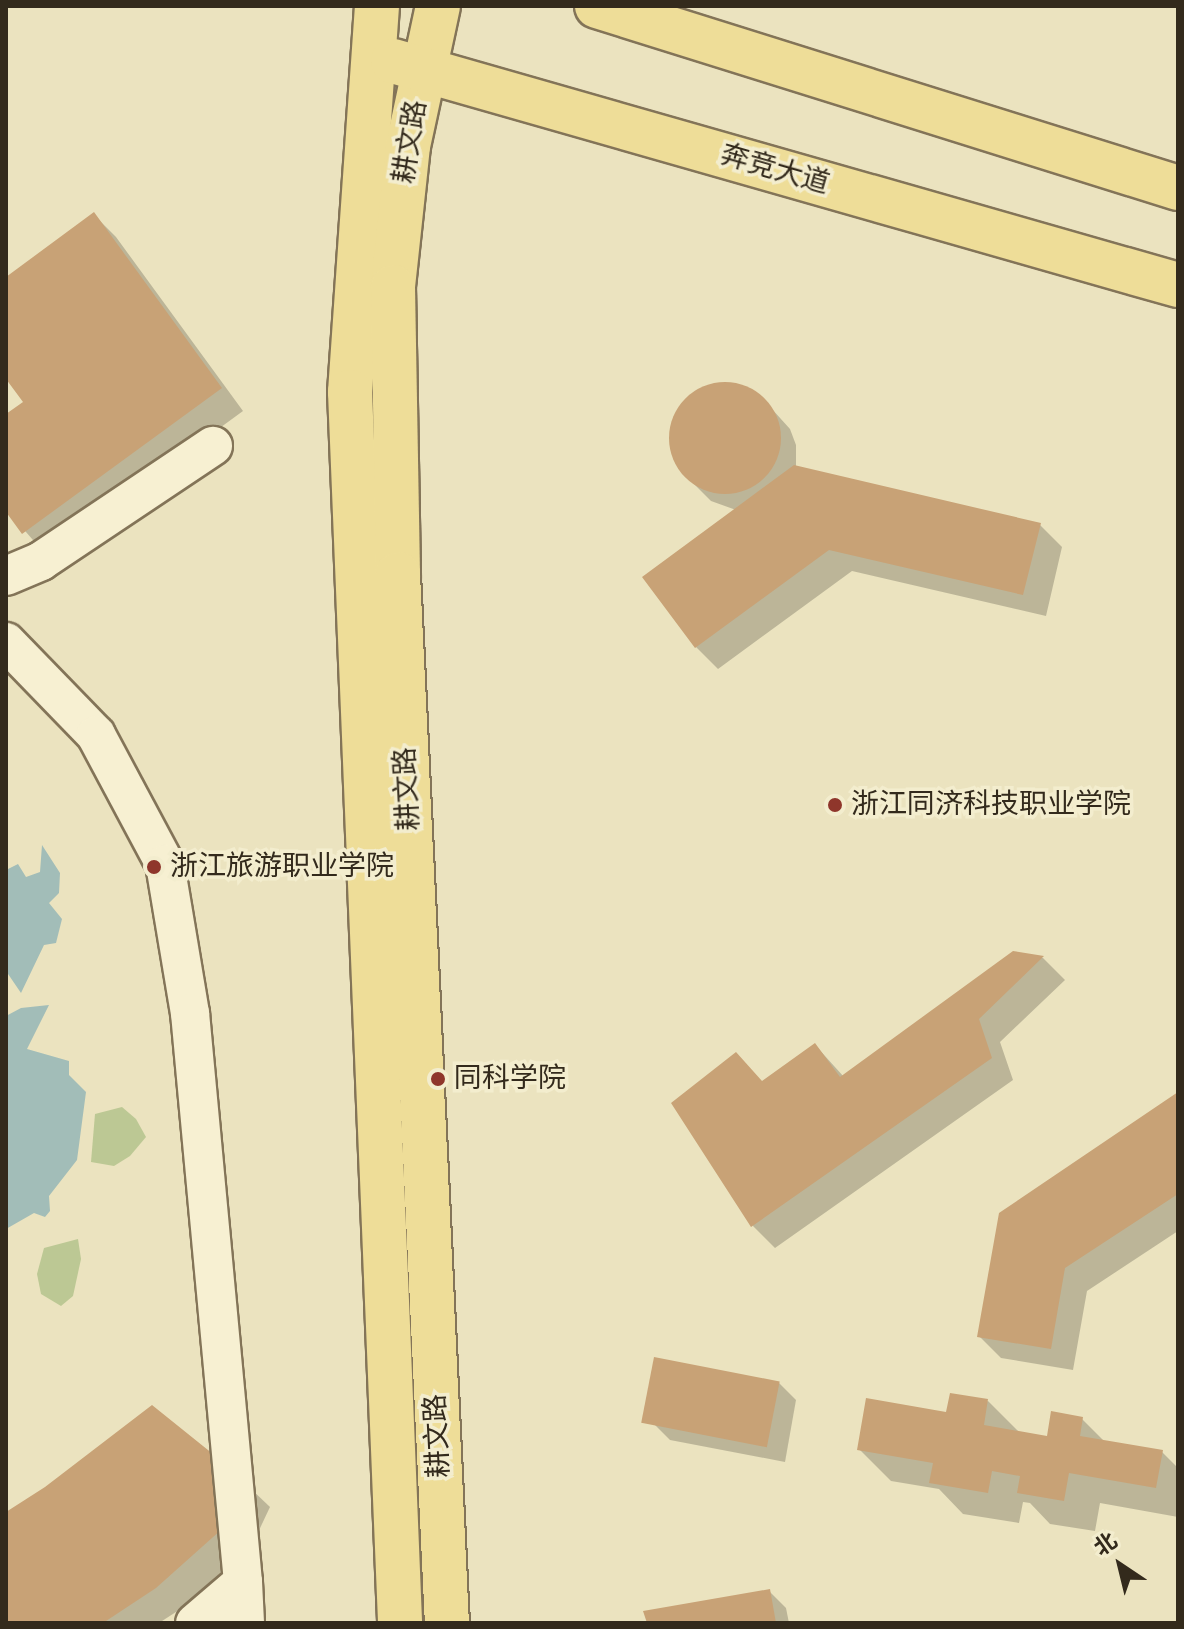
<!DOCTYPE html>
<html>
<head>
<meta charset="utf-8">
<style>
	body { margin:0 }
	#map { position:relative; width:1184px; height:1629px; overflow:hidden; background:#ebe3bf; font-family:Spectral,"Noto Sans SC",serif }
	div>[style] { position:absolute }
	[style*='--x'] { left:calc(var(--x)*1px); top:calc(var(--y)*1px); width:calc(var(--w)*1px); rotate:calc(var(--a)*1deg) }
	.green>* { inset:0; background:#bcc894 }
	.water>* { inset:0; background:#a2bdb8 }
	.shadow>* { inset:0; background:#0003 }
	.building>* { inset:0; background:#c8a276; transform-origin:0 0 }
	.round { border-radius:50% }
	.roads { filter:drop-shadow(2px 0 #837458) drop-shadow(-2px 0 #837458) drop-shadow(0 2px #837458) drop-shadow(0 -2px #837458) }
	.minor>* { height:38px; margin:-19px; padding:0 19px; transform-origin:19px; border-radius:19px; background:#f7f0d2 }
	.major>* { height:44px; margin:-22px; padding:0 22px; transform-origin:22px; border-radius:22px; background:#eedd98 }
	.dots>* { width:22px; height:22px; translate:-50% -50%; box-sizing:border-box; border:4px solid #f3edce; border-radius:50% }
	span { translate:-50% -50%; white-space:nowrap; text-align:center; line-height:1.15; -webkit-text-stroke:7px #f3edce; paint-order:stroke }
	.street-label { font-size:28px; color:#332a1c }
	.poi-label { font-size:28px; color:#332a1c }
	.left { translate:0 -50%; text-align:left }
	.frame { position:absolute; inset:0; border:8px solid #332a1c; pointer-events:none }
	.north { position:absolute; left:1080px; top:1525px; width:80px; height:80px; -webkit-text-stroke:6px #f3edce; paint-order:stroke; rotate:325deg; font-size:22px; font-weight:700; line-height:32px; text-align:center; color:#332a1c }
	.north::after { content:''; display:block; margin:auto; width:28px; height:36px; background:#332a1c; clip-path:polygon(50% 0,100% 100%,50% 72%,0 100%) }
</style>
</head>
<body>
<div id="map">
	<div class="green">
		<div style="clip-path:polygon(122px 1107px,136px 1119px,146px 1137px,130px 1156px,114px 1166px,91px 1162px,95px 1114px)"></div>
		<div style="clip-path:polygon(78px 1239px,81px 1259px,73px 1296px,61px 1306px,41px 1294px,37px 1274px,44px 1248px)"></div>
	</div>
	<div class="water">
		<div style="clip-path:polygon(42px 845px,60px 873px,59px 893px,49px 903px,62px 919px,56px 943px,44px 945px,21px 993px,6px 971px,6px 870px,18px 864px,26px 877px,40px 872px)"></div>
		<div style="clip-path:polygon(49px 1005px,27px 1049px,69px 1061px,69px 1075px,86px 1092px,77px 1160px,49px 1196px,50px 1211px,45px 1217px,34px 1213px,6px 1229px,6px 1016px,21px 1008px)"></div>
	</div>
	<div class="shadow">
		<div style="clip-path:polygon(94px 215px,116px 237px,243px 411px,46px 555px,6px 509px,6px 417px,25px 403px,6px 376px,6px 279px)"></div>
		<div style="clip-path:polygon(730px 384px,762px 398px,790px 429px,796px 445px,796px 468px,1040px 525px,1062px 547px,1046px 616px,852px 571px,718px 669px,696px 647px,736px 510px,711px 501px,679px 469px,672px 452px,670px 433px,675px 417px,698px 391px)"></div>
		<div style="clip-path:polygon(1014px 953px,1043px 958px,1065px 980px,1000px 1042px,1013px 1080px,775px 1248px,753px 1226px,763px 1083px,815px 1045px,844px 1077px)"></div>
		<div style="clip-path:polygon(1178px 1094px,1178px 1231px,1087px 1291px,1073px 1370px,1001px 1358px,979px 1336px)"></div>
		<div style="clip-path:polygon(779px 1383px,796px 1400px,785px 1462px,670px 1440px,653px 1423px)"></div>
		<div style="clip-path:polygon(988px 1401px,1020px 1433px,1048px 1438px,1082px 1419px,1105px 1442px,1162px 1452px,1178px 1468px,1178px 1517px,1100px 1503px,1095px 1531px,1050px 1524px,1030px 1503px,1023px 1502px,1019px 1523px,963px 1514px,939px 1489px,891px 1481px,859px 1449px)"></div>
		<div style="clip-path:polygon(247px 1485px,270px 1507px,253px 1543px,179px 1610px,159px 1623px,6px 1623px,6px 1514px)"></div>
		<div style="clip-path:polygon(769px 1591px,786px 1608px,789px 1623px,649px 1623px)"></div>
	</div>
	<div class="building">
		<div style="clip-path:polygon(94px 212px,222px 388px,22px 534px,6px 512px,6px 414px,23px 402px,6px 379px,6px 277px)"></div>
		<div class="round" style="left:669px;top:382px;width:112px;height:112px"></div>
		<div style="clip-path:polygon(794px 465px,1041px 523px,1023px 595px,829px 550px,695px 648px,642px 577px)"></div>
		<div style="clip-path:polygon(1013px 951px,1044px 956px,979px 1019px,992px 1058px,751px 1227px,671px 1103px,736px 1052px,762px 1081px,815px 1043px,840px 1077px)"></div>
		<div style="clip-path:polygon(1178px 1092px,1178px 1194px,1065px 1268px,1051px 1349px,977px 1337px,999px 1213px)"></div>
		<div style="left:654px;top:1357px;width:128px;height:67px;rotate:11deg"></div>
		<div style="clip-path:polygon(950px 1393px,988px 1399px,984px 1425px,1047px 1436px,1051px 1411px,1083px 1417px,1080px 1436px,1163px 1450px,1156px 1488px,1069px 1473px,1064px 1501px,1017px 1493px,1020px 1476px,992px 1471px,988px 1493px,929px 1483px,933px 1463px,857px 1450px,866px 1398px,946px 1412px)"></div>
		<div style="clip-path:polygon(152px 1405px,249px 1483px,231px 1521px,156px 1588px,103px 1623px,6px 1623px,6px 1512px,45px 1487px)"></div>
		<div style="clip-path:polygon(770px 1589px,776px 1623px,647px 1623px,643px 1611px)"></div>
	</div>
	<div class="roads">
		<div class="minor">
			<div style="--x:6;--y:576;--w:38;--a:-23"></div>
			<div style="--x:41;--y:561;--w:207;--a:-33.8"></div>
			<div style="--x:6;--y:642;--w:129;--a:45.9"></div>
			<div style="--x:96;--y:735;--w:146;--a:61.9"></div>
			<div style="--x:165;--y:864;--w:151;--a:80.5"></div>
			<div style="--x:190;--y:1013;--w:571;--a:84.68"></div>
			<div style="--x:243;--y:1582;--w:63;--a:139.5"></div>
			<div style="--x:243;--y:1582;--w:41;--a:87.2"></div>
		</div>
		<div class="major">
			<div style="--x:377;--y:6;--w:387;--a:94"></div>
			<div style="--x:350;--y:392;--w:1232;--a:87.67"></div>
			<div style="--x:438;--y:6;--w:143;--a:102.1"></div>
			<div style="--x:408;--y:146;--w:142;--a:96.1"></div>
			<div style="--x:393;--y:287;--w:287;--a:89"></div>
			<div style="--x:398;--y:574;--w:1050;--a:87.33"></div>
			<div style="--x:597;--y:6;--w:609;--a:17.39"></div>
			<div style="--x:393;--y:61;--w:816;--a:15.93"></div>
		</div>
	</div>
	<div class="dots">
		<div style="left:835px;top:805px;background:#8f362b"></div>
		<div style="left:154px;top:867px;background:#8f362b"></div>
		<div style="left:438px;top:1079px;background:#8f362b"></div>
	</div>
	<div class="street-label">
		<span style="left:411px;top:142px;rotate:-81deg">耕文路</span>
		<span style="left:775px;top:170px;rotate:16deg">奔竞大道</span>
		<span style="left:408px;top:789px;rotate:-93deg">耕文路</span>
		<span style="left:438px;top:1436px;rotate:-93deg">耕文路</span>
	</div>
	<div class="poi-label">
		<span class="left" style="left:851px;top:805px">浙江同济科技职业学院</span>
		<span class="left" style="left:170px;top:867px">浙江旅游职业学院</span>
		<span class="left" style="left:454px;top:1079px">同科学院</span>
	</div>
	<div class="frame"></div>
	<div class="north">北</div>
</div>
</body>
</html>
